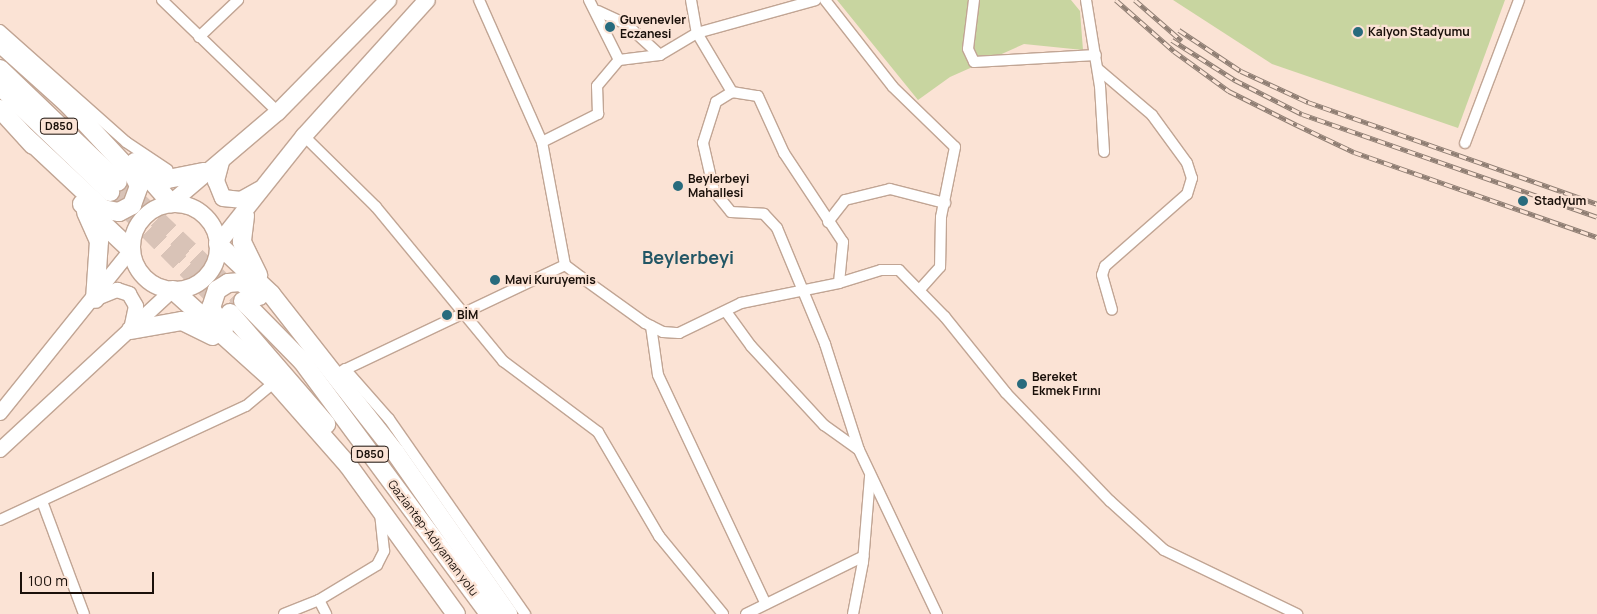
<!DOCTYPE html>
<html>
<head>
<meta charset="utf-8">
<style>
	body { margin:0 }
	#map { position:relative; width:1597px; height:614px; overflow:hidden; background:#fbe3d5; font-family:Manrope,sans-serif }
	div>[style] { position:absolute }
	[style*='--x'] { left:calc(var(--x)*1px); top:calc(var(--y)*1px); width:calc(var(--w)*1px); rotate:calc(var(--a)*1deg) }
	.green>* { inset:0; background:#c8d5a0 }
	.trunk-tunnel>* { height:18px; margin-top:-9px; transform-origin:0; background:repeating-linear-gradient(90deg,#d9c3b7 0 18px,transparent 0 27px) }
	.roads { filter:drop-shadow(1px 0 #c1a594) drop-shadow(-1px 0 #c1a594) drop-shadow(0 1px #c1a594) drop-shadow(0 -1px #c1a594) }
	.minor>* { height:10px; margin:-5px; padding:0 5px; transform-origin:5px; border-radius:5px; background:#fff }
	.tertiary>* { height:14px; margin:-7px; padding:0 7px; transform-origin:7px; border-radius:7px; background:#fff }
	.primary>* { height:16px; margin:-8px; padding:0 8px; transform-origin:8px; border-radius:8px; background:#fff }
	.primary>.ring { margin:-8px; padding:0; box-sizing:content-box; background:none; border:16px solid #fff; border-radius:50% }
	.trunk>* { height:18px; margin:-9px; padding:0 9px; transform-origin:9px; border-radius:9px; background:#fff }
	.rail>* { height:4.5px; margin-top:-2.25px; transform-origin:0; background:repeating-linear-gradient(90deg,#fbe3d5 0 8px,#8f7e73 0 16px); box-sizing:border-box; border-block:1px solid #8f7e73 }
	.dots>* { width:14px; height:14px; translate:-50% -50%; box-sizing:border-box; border:2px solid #fbe3d5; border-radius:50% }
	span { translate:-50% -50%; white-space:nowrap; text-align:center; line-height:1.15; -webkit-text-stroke:4.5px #fbe3d5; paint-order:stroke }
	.shield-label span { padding:1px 4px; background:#fbe3d5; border:1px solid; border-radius:4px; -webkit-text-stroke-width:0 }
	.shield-label { font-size:11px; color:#1a100a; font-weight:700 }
	.poi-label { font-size:12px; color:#1a100a; font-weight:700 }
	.left { translate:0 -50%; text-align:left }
	.street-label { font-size:12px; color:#1a100a }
	.district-label { font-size:18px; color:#225665; font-weight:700 }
	.scale { position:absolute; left:20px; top:572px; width:134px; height:22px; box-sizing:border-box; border:2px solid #1a100a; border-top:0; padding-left:6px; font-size:15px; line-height:18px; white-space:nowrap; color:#1a100a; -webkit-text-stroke:4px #fbe3d5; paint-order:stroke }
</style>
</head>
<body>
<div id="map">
	<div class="green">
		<div style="clip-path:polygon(837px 0,1071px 0,1080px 11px,1083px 50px,1024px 44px,950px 77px,918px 100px)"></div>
		<div style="clip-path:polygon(1173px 0,1505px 0,1458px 128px,1272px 64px)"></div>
	</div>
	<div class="trunk-tunnel">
		<div style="--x:118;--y:182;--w:173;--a:43.6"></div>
		<div style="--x:110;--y:192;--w:170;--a:45.2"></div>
	</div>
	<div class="roads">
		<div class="minor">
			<div style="--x:162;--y:0;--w:161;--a:44"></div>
			<div style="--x:479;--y:0;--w:155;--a:66.1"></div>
			<div style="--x:542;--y:142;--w:125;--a:79.4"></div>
			<div style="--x:565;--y:265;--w:20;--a:37"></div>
			<div style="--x:581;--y:277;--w:79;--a:35.7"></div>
			<div style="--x:645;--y:323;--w:20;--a:27"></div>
			<div style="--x:663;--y:332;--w:16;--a:4"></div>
			<div style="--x:679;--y:333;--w:69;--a:-25.8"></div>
			<div style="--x:741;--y:303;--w:100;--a:-11.5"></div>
			<div style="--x:839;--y:283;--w:44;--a:-17.2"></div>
			<div style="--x:881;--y:270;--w:18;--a:0"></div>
			<div style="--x:899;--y:270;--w:66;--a:45.6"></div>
			<div style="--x:945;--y:317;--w:97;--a:51.2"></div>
			<div style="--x:1006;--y:393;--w:150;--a:46.1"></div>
			<div style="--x:1110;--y:501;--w:73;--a:42.2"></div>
			<div style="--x:1164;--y:550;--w:148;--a:25.7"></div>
			<div style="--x:691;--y:0;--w:34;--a:80"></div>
			<div style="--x:697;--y:33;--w:69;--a:59.3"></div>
			<div style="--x:732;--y:92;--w:26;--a:9"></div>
			<div style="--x:758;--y:96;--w:63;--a:65.5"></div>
			<div style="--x:784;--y:153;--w:107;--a:56.5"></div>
			<div style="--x:843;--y:242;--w:41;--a:95.6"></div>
			<div style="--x:825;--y:0;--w:110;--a:52"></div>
			<div style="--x:893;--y:87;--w:86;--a:44.1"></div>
			<div style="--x:955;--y:147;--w:71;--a:101.3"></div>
			<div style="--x:941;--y:217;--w:50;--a:91.1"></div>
			<div style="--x:940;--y:267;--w:31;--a:132"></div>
			<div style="--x:974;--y:0;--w:49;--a:97"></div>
			<div style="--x:968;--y:49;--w:14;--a:65"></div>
			<div style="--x:974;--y:62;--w:122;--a:-3.3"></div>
			<div style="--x:1086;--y:0;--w:87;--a:80.8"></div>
			<div style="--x:1100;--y:86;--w:66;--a:86.5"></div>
			<div style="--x:598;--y:11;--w:31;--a:25"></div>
			<div style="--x:626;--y:24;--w:46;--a:42.4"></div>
			<div style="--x:0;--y:30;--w:169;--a:41.6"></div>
			<div style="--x:126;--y:142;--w:50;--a:33.7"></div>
			<div style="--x:199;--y:37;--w:54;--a:-43.5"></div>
			<div style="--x:619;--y:60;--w:41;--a:-7"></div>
			<div style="--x:660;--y:55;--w:43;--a:-30.7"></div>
			<div style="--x:697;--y:33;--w:123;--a:-15.5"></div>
			<div style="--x:1098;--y:69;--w:71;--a:40.4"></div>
			<div style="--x:1152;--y:115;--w:59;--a:53.9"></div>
			<div style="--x:1187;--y:163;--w:16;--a:72"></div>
			<div style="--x:1192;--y:178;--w:17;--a:107"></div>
			<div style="--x:1187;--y:194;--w:109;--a:138.7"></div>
			<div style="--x:1105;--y:266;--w:9;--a:108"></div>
			<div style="--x:1102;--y:275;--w:36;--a:74"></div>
			<div style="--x:732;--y:92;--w:19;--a:148"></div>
			<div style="--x:716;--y:102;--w:43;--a:107.6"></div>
			<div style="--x:703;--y:143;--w:49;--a:77.1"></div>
			<div style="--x:714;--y:191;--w:27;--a:51"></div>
			<div style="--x:731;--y:212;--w:33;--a:3"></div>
			<div style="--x:764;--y:214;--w:19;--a:47"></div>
			<div style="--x:777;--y:228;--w:126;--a:67.5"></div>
			<div style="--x:825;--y:344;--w:111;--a:72.2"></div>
			<div style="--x:859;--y:450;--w:182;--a:64.6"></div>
			<div style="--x:304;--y:136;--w:101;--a:44.6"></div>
			<div style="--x:376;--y:207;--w:200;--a:50.5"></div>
			<div style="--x:503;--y:361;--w:119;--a:36.8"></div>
			<div style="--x:598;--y:432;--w:121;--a:59.6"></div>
			<div style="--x:659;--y:536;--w:101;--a:50.6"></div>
			<div style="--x:542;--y:142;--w:63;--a:-26.6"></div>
			<div style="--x:598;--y:114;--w:28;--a:-92"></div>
			<div style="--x:597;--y:86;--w:34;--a:-50"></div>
			<div style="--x:619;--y:60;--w:67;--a:-116.6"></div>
			<div style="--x:1465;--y:143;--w:153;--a:-69.3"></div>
			<div style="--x:828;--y:222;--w:28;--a:-52"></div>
			<div style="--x:845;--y:200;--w:46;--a:-13.7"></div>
			<div style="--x:890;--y:189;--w:57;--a:14.3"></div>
			<div style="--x:727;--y:313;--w:41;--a:54"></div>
			<div style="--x:751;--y:346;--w:108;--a:47.3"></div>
			<div style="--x:824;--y:425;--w:43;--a:35.5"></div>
			<div style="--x:651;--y:326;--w:49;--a:81.9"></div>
			<div style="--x:658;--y:375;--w:253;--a:64.8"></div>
			<div style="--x:345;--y:369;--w:67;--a:48.7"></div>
			<div style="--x:389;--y:419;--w:238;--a:55.1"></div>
			<div style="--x:342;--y:371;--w:247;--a:-25.4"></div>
			<div style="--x:43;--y:504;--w:117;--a:69.6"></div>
			<div style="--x:0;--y:520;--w:271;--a:-24.9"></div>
			<div style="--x:246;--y:406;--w:38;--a:-40"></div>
			<div style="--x:319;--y:600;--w:16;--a:63"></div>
			<div style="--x:284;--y:614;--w:38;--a:-22"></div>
			<div style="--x:319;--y:600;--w:68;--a:-31.1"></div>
			<div style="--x:377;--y:565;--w:16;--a:-63"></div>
			<div style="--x:384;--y:551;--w:37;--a:-96"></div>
			<div style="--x:746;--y:614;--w:131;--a:-26.2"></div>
			<div style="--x:853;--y:614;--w:53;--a:-79.1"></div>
			<div style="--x:863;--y:562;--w:86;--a:-85.3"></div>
		</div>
		<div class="tertiary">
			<div style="--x:97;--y:298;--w:22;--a:-22"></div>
			<div style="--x:117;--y:290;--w:13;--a:18"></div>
			<div style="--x:129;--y:294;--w:14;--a:60"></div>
			<div style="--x:136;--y:306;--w:25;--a:102"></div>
			<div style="--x:0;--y:413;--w:209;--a:-51.2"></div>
			<div style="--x:0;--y:450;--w:236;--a:-42.8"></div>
		</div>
		<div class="primary">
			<div style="--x:221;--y:162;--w:20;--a:105"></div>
			<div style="--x:216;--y:181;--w:18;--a:68"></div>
			<div style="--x:223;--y:198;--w:18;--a:6"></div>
			<div style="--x:241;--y:200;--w:21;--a:-29"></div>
			<div style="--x:171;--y:203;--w:140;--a:-40.4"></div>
			<div style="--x:278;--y:112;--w:157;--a:-45.5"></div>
			<div class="ring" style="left:132px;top:204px;width:70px;height:70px"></div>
			<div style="--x:218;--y:244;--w:138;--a:-51.5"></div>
			<div style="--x:304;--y:136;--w:183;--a:-47.9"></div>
		</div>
		<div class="trunk">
			<div style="--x:0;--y:43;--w:94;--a:42"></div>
			<div style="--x:0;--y:69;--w:163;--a:43.8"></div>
			<div style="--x:0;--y:86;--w:153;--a:43.9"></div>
			<div style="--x:0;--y:109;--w:49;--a:47.5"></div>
			<div style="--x:26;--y:137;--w:105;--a:43.1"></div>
			<div style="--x:103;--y:209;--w:16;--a:11"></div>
			<div style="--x:119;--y:212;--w:15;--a:-28"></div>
			<div style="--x:132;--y:205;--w:20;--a:-70"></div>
			<div style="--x:139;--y:186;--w:13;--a:-117"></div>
			<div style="--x:133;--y:174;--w:103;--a:-133"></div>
			<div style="--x:135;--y:162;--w:55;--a:48.7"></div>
			<div style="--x:145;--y:168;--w:25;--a:26"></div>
			<div style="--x:168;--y:179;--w:37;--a:-11"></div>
			<div style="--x:82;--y:204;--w:67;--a:43.2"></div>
			<div style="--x:86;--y:212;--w:32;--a:66"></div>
			<div style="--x:99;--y:241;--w:58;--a:93.9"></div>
			<div style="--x:245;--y:216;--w:26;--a:97"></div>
			<div style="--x:242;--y:242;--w:37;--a:64"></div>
			<div style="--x:218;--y:244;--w:73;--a:43.3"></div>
			<div style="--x:271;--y:294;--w:201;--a:51.9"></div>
			<div style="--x:395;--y:452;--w:198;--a:55.1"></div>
			<div style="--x:173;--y:290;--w:137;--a:42"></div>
			<div style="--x:275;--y:382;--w:111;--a:48.7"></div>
			<div style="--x:348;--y:465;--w:184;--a:54.1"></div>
			<div style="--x:243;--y:301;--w:84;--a:45.5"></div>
			<div style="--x:302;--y:361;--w:315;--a:53.5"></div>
			<div style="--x:230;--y:313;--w:147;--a:49.1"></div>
			<div style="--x:224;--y:329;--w:25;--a:-122"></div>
			<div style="--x:211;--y:308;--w:19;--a:-72"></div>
			<div style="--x:217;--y:290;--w:13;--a:-32"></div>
			<div style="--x:228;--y:283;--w:13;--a:-4"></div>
			<div style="--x:241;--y:282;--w:23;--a:38"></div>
			<div style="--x:131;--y:330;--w:52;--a:-10"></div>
			<div style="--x:182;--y:321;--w:34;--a:26"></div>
		</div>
	</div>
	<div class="rail">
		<div style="--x:1116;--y:0;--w:77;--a:41.3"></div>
		<div style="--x:1174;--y:51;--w:68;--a:36"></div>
		<div style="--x:1229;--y:91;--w:76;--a:26.6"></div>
		<div style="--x:1297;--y:125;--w:63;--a:25.3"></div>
		<div style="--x:1354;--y:152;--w:257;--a:19.3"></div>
		<div style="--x:1135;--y:0;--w:62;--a:41.1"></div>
		<div style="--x:1179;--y:30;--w:74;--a:33.5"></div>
		<div style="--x:1241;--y:71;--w:74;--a:24.8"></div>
		<div style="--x:1308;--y:102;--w:306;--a:19.4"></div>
		<div style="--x:1172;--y:40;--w:75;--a:32.4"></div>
		<div style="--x:1235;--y:80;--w:75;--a:26.9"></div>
		<div style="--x:1302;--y:114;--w:312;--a:19.2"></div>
	</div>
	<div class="dots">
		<div style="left:610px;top:27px;background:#286b7d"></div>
		<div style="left:1358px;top:32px;background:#286b7d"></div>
		<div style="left:678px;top:186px;background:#286b7d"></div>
		<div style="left:1523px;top:201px;background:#286b7d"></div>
		<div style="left:495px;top:280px;background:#286b7d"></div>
		<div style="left:447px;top:315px;background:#286b7d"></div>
		<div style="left:1022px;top:384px;background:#286b7d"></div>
	</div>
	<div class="shield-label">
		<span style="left:59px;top:126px">D850</span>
		<span style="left:370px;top:454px">D850</span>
	</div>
	<div class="poi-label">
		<span class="left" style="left:620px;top:27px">Guvenevler<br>Eczanesi</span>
		<span class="left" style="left:1368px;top:32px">Kalyon Stadyumu</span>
		<span class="left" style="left:688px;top:186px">Beylerbeyi<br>Mahallesi</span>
		<span class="left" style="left:1534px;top:201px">Stadyum</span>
		<span class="left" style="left:505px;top:280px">Mavi Kuruyemis</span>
		<span class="left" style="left:457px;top:315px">BİM</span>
		<span class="left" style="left:1032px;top:384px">Bereket<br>Ekmek Fırını</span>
	</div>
	<div class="street-label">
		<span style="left:433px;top:538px;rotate:53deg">Gaziantep-Adıyaman yolu</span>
	</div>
	<div class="district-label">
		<span style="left:688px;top:257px">Beylerbeyi</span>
	</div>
	<div class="scale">100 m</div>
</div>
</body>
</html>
